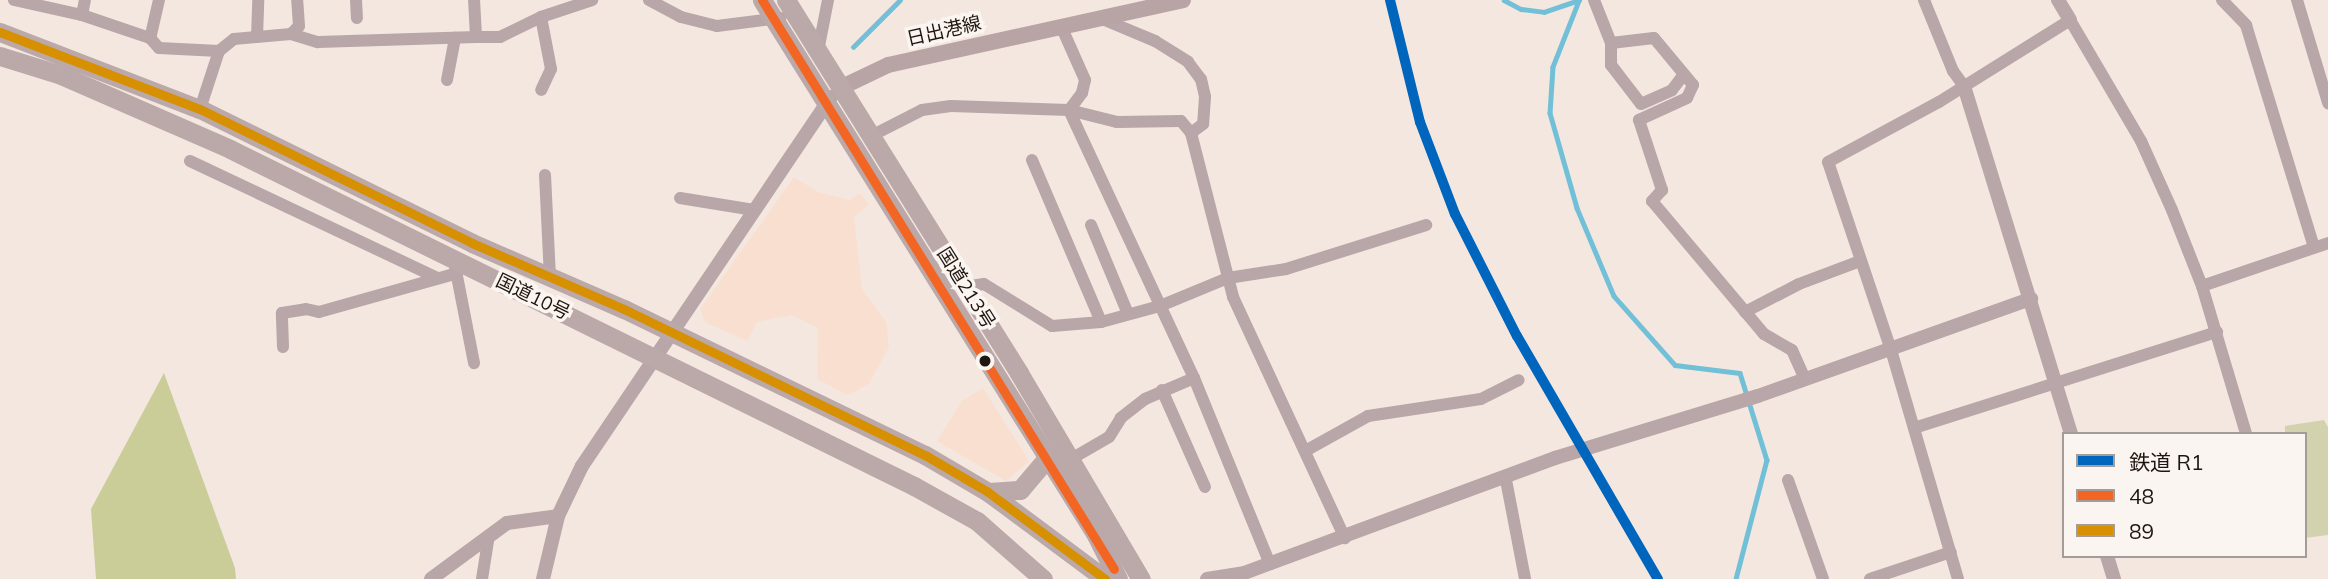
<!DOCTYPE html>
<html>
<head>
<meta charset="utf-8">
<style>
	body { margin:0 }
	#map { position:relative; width:2328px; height:579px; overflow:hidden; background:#f4e7df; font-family:Mulish,"Noto Sans JP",sans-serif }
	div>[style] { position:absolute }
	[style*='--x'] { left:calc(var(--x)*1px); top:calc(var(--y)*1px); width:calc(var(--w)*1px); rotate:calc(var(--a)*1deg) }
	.built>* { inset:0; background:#f9dfd0 }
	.green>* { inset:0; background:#d2d3ae }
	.forest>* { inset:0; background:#cbcd99 }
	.stream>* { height:4.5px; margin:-2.25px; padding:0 2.25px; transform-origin:2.25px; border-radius:2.25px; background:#72c0d8 }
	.minor>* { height:12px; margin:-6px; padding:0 6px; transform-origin:6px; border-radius:6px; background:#b8a6a8 }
	.tertiary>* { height:14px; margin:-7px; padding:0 7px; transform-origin:7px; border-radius:7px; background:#b8a6a8 }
	.secondary>* { height:16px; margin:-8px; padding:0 8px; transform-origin:8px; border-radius:8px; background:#b8a4a5 }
	.trunk>* { height:19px; margin:-9.5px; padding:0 9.5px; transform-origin:9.5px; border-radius:9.5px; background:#bba8a9 }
	.bus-1>* { height:9px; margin:-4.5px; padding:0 4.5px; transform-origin:4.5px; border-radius:4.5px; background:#f26522 }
	.bus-2>* { height:9px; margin:-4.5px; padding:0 4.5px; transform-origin:4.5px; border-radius:4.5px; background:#d79002 }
	.rail-1>* { height:10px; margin:-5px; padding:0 5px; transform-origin:5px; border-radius:5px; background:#0065bd }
	.dots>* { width:19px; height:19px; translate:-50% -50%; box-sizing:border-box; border:4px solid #fbf5f2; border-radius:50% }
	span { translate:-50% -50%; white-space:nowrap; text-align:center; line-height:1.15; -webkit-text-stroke:7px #fbf5f2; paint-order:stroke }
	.street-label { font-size:19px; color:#201610 }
	.legend { position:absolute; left:2062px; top:432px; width:245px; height:126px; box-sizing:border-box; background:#fbf5f2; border:2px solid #a39c98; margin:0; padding:9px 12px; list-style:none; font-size:21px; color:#201610 }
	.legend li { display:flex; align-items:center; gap:14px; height:35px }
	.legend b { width:35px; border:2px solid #a39c98 }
</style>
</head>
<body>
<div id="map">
	<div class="built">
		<div style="clip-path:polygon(794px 177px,818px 192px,850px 200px,860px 193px,869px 205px,854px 216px,862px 289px,886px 322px,889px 347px,869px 384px,848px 395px,817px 379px,818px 328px,791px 315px,757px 322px,747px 341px,705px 322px,700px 309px)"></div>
		<div style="clip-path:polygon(983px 388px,1029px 461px,1006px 481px,937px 441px,962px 401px)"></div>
	</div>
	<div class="green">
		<div style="clip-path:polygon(2324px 420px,2328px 427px,2328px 535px,2305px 538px,2305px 434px,2285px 434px,2285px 426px)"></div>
	</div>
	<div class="forest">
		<div style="clip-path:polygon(164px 373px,235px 568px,236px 579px,96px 579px,91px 509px)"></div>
	</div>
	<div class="stream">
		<div style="--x:1504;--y:0;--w:19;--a:28"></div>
		<div style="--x:1521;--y:9;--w:23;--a:7"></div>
		<div style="--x:1544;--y:12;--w:37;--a:-19"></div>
		<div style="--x:1579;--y:1;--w:71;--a:111.5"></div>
		<div style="--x:1553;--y:67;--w:46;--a:93.7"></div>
		<div style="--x:1550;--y:113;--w:99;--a:74.1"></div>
		<div style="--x:1577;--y:208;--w:95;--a:67.2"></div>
		<div style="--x:1614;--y:296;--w:92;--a:48.5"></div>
		<div style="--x:1675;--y:365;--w:65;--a:7"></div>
		<div style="--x:1740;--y:373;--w:91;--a:72.8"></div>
		<div style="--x:1767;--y:460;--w:123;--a:104.6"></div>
		<div style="--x:853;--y:47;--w:66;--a:-45"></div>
	</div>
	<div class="minor">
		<div style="--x:14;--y:0;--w:70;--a:12.4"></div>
		<div style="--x:82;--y:15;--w:72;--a:18.7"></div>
		<div style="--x:159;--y:0;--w:39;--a:103"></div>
		<div style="--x:150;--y:38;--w:13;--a:48"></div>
		<div style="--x:159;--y:48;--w:60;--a:2.9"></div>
		<div style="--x:219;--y:51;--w:61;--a:108.1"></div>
		<div style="--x:356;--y:0;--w:18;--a:87"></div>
		<div style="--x:649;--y:0;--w:36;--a:28"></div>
		<div style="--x:681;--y:17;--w:37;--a:14"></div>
		<div style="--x:717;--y:26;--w:64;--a:-7.2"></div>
		<div style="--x:1594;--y:0;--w:46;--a:68.4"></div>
		<div style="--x:1611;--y:43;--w:43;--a:-6.6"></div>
		<div style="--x:1654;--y:38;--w:61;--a:50.3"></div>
		<div style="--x:1693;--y:85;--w:14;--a:115"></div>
		<div style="--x:1687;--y:98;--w:53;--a:155.4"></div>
		<div style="--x:1639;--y:120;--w:74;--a:71.8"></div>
		<div style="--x:1662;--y:190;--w:15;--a:132"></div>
		<div style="--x:1652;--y:201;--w:174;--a:49.9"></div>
		<div style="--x:1764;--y:334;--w:32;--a:30"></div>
		<div style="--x:1792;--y:350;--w:32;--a:66"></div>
		<div style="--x:1924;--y:0;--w:77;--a:67.8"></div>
		<div style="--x:1953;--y:71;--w:19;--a:54"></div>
		<div style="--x:2222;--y:0;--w:35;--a:46"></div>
		<div style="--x:2246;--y:25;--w:232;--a:73"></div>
		<div style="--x:2297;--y:0;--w:108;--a:73.2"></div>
		<div style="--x:82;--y:15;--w:15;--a:-79"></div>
		<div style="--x:541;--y:17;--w:53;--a:79.1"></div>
		<div style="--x:551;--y:69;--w:23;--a:115"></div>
		<div style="--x:1100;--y:18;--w:60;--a:22.7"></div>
		<div style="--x:1155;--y:41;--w:39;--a:32"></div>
		<div style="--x:1188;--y:62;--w:21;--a:53"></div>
		<div style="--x:1201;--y:79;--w:18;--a:77"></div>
		<div style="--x:1205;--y:97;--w:27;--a:94"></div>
		<div style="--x:1203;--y:124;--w:15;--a:143"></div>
		<div style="--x:1061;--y:26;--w:59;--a:66"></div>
		<div style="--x:1085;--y:80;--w:13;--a:103"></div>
		<div style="--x:1082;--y:93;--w:21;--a:127"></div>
		<div style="--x:1069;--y:110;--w:49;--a:14"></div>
		<div style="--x:1117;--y:122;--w:64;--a:-0.9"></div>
		<div style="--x:1181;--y:121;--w:16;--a:50"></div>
		<div style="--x:1191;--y:133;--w:169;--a:75.6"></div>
		<div style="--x:1233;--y:297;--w:266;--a:65.1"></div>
		<div style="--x:291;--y:34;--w:11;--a:-45"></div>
		<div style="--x:299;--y:26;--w:26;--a:-94"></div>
		<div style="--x:257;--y:37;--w:37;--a:-88"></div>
		<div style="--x:476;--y:37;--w:24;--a:0"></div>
		<div style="--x:500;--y:37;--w:46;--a:-26"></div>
		<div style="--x:541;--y:17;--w:54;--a:-18.4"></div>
		<div style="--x:1611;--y:43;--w:22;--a:90"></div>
		<div style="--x:1611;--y:65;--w:49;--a:52.4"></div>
		<div style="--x:1641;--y:104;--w:34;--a:-24"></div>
		<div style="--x:1672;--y:90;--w:15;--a:-53"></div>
		<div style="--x:219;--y:51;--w:19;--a:-39"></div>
		<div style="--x:234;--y:39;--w:57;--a:-5"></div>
		<div style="--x:291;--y:34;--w:28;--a:17"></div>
		<div style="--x:318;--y:42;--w:158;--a:-1.8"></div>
		<div style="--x:476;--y:37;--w:37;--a:-93"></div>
		<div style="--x:818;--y:51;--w:52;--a:-78.9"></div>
		<div style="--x:447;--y:80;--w:43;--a:-79.2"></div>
		<div style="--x:871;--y:136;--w:57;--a:-27"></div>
		<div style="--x:922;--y:110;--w:29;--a:-8"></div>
		<div style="--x:951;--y:106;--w:118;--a:1.9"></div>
		<div style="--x:1069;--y:110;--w:296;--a:65"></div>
		<div style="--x:1194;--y:378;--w:53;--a:156.8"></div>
		<div style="--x:1145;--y:399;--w:31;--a:142"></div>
		<div style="--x:1121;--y:418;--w:22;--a:122"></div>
		<div style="--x:1109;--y:437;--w:44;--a:149.9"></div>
		<div style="--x:1032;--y:160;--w:176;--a:66.9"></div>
		<div style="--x:190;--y:161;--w:274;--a:25.3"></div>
		<div style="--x:545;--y:175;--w:102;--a:87.2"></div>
		<div style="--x:680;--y:198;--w:75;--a:9.2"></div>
		<div style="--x:1091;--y:225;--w:96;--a:67.4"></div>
		<div style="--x:455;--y:266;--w:99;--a:78.9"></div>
		<div style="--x:2202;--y:286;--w:133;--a:-18.8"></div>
		<div style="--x:965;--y:287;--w:19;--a:-9"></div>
		<div style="--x:984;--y:284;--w:80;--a:31.7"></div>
		<div style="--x:1052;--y:326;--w:49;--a:-4.7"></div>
		<div style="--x:1101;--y:322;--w:61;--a:-15.2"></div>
		<div style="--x:1160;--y:306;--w:74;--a:-22.4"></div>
		<div style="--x:1228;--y:278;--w:59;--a:-8.8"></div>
		<div style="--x:1286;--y:269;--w:147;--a:-17.4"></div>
		<div style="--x:1745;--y:312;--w:61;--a:-27.4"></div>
		<div style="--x:1799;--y:284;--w:65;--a:-20.7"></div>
		<div style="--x:283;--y:347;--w:34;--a:-92"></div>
		<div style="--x:282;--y:313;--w:24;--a:-9"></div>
		<div style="--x:306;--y:309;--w:13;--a:13"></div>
		<div style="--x:319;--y:312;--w:140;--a:-15.7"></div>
		<div style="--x:1194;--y:378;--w:201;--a:67.8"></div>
		<div style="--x:1162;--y:390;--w:106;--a:66.1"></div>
		<div style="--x:1914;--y:428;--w:318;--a:-17.6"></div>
		<div style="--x:1307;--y:450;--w:70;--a:-29.1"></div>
		<div style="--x:1368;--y:416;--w:114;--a:-8.6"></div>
		<div style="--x:1481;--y:399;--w:42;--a:-26.6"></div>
		<div style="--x:1506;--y:480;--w:101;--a:79.1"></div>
		<div style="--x:1788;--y:480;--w:105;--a:70.5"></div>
		<div style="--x:482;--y:579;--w:38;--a:-81"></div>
		<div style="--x:1870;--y:579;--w:85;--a:-18.4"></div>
		<div style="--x:1958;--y:579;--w:239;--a:-106.3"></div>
		<div style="--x:1891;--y:350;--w:198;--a:-108.5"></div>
		<div style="--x:1828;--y:162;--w:126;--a:-28.4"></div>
		<div style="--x:1939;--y:102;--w:155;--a:-32"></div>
		<div style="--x:2070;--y:20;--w:140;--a:59.6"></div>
		<div style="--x:2141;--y:141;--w:76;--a:65.8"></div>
		<div style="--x:2172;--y:210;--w:82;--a:68.5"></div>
		<div style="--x:2202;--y:286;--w:154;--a:73.4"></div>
	</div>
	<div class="tertiary">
		<div style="--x:2058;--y:0;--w:23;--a:59"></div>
		<div style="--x:1964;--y:86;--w:364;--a:72.9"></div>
		<div style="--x:2107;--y:556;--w:24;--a:73"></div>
		<div style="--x:431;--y:579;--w:94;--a:-36.4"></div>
		<div style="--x:507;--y:523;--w:51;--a:-7.8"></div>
		<div style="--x:543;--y:579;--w:65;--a:-76.6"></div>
		<div style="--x:558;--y:516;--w:55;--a:-64.4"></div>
		<div style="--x:582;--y:466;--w:445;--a:-56"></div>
		<div style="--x:1207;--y:579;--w:37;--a:-9"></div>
		<div style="--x:1244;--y:573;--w:332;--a:-20.3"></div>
		<div style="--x:1555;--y:458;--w:212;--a:-17"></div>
		<div style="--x:1758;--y:396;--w:290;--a:-19.6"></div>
	</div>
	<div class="secondary">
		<div style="--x:840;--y:88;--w:53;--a:-25.6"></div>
		<div style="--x:888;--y:65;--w:302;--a:-12.4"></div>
	</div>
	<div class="trunk">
		<div style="--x:762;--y:0;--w:631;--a:58.02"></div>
		<div style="--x:1096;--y:535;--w:49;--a:63.4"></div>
		<div style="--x:786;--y:0;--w:440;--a:58"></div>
		<div style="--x:1019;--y:373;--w:239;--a:59.4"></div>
		<div style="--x:0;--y:32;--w:214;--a:21.1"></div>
		<div style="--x:200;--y:109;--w:303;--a:26.2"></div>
		<div style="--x:472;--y:243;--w:166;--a:23.5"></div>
		<div style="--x:624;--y:309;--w:335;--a:25.9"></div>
		<div style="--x:925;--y:455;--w:73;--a:30.4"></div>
		<div style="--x:988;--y:492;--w:146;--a:36.6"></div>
		<div style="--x:0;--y:56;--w:64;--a:17.3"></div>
		<div style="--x:61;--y:75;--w:184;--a:23.6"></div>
		<div style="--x:230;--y:149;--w:763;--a:26.23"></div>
		<div style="--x:914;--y:486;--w:72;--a:29.1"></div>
		<div style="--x:977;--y:521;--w:88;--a:41.3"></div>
		<div style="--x:989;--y:492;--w:31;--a:-4"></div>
		<div style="--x:1020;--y:490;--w:43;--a:-49.7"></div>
	</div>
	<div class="bus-1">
		<div style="--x:762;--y:0;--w:669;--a:58.26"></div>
	</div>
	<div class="bus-2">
		<div style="--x:0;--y:32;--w:214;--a:21.1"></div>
		<div style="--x:200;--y:109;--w:303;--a:26.2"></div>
		<div style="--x:472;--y:243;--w:166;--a:23.5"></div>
		<div style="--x:624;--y:309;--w:335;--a:25.9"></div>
		<div style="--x:925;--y:455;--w:73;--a:30.4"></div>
		<div style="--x:988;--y:492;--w:146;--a:36.6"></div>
	</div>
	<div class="rail-1">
		<div style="--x:1390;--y:0;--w:126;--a:76.2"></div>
		<div style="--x:1420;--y:122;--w:98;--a:69.2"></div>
		<div style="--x:1455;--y:214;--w:137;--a:63.1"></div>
		<div style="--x:1517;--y:336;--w:281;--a:59.9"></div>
	</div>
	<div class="dots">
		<div style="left:985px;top:361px;background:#201610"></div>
	</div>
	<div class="street-label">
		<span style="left:944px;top:31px;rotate:-13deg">日出港線</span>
		<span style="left:966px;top:288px;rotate:58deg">国道213号</span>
		<span style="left:533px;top:297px;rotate:26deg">国道10号</span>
	</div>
	<ul class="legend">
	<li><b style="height:9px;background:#0065bd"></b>鉄道 R1</li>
	<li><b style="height:9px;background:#f26522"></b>48</li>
	<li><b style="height:9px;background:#d79002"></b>89</li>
	</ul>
</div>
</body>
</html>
